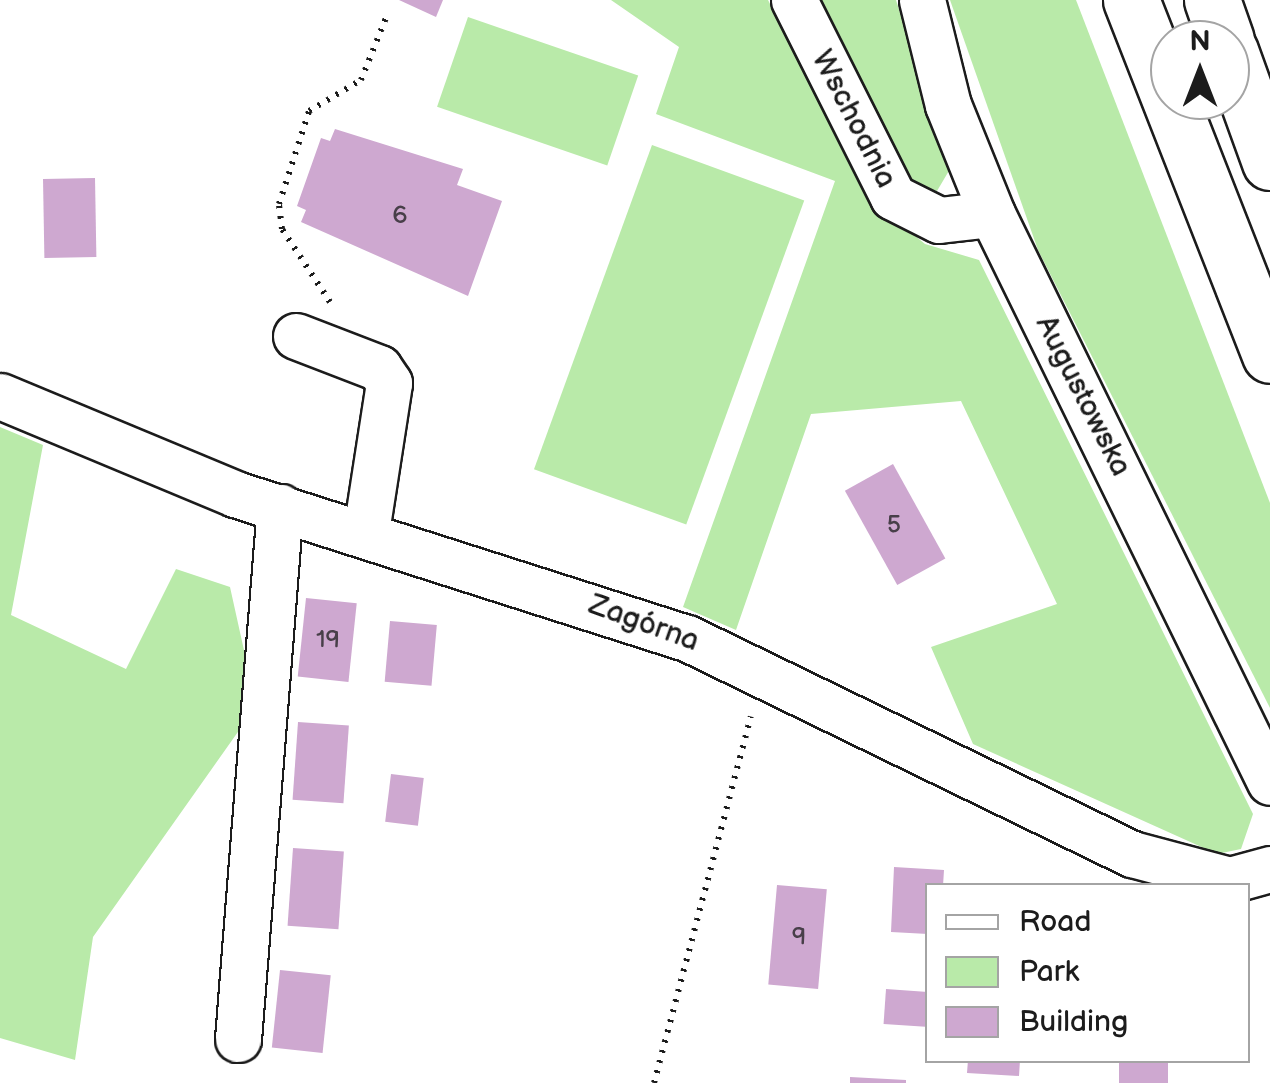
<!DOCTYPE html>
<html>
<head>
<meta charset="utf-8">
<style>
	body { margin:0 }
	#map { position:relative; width:1270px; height:1083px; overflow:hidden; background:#fff; font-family:"Balsamiq Sans",sans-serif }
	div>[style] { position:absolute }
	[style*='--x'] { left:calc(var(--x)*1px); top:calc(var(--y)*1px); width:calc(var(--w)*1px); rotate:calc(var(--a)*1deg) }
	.green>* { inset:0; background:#b9eaa9; transform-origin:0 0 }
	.building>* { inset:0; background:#cea8d0; transform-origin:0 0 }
	.path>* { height:6px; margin-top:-3px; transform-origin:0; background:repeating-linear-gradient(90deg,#1c1c1c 0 2.5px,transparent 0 10.5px) }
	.roads { filter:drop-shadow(2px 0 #1c1c1c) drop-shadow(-2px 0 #1c1c1c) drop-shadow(0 2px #1c1c1c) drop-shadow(0 -2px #1c1c1c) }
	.minor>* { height:45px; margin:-22.5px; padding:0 22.5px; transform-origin:22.5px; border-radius:22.5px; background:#fff }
	.highway>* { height:55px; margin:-27.5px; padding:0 27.5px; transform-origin:27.5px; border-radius:27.5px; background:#fff }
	span { translate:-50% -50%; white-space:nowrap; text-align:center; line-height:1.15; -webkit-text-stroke:10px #fff; paint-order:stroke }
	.number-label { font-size:25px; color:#483f49 }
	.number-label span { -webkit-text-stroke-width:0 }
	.street-label { font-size:30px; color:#1c1c1c }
	.legend { position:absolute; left:925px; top:883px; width:325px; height:180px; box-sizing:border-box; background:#fff; border:2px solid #a4a4a4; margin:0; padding:12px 18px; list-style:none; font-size:30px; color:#1c1c1c }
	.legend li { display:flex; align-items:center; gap:20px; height:50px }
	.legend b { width:50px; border:2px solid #a4a4a4 }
	.north { position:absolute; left:1150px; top:20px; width:100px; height:100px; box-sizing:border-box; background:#fff; border:2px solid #a4a4a4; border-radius:50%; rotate:0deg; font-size:28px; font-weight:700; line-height:40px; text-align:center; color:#1c1c1c }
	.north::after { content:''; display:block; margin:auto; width:35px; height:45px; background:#1c1c1c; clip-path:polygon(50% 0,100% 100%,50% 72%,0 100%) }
</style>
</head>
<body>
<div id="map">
	<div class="green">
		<div style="clip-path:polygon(611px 0,768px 0,868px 197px,925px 244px,979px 260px,1253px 814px,1241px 849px,1217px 854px,973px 744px,931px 647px,1057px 604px,961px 401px,811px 414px,736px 630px,683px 607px,835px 181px,656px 114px,679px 47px)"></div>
		<div style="clip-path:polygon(818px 0,896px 0,950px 169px,937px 191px,908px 184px)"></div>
		<div style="clip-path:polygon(950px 0,1076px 0,1270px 503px,1270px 708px,1038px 250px)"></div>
		<div style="left:468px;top:17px;width:180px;height:95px;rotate:19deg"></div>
		<div style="left:652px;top:145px;width:162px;height:345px;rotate:20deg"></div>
		<div style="clip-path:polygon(0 427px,43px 445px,11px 615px,126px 669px,176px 569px,230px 587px,251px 682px,240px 729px,93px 937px,75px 1060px,0 1038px)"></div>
	</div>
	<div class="building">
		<div style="clip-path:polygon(399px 0,443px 0,436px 17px)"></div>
		<div style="clip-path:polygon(335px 129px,463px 169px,457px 185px,502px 201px,468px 296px,301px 222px,306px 210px,297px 206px,321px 138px,330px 141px)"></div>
		<div style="left:95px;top:178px;width:79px;height:52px;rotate:89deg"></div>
		<div style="left:893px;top:464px;width:108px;height:55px;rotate:61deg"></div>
		<div style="left:306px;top:598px;width:51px;height:79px;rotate:6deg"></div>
		<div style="left:390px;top:621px;width:47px;height:61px;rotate:5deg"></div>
		<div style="left:298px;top:722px;width:51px;height:78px;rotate:4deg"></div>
		<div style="left:391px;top:774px;width:33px;height:48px;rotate:7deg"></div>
		<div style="left:293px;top:848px;width:51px;height:78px;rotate:4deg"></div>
		<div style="clip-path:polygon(894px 867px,944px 870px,943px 886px,928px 886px,928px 934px,891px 932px)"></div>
		<div style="left:777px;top:885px;width:50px;height:100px;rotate:5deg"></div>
		<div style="left:280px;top:970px;width:51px;height:78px;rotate:6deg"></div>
		<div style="left:886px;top:989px;width:42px;height:35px;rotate:4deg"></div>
		<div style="clip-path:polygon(968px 1060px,1020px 1060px,1019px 1076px,967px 1073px)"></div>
		<div style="left:1119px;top:1060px;width:49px;height:23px"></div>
		<div style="clip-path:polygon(850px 1077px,906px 1080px,906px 1083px,850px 1083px)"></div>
	</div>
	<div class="path">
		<div style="--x:330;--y:302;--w:87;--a:-123.3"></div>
		<div style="--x:282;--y:229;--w:25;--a:-97"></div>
		<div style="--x:279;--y:204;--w:98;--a:-72.1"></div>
		<div style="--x:309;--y:111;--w:61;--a:-30.8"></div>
		<div style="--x:361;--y:80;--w:72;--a:-68.1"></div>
		<div style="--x:654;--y:1083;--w:379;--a:-75.2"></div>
	</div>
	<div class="roads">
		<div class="minor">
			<div style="--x:794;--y:0;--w:220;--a:63.3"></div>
			<div style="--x:893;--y:197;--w:51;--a:26.6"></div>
			<div style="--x:939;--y:220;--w:53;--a:-6.5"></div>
			<div style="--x:922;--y:0;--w:108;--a:76.1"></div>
			<div style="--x:948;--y:105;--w:118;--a:68"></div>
			<div style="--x:992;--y:214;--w:632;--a:63.92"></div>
			<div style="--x:296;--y:336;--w:89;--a:21.1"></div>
			<div style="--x:379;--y:368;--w:18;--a:56"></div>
			<div style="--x:389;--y:383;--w:151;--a:98.8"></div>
			<div style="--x:0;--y:396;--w:255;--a:22.6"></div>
			<div style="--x:235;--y:494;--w:474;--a:17.7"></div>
			<div style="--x:687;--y:638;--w:495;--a:25.9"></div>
			<div style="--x:1132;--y:854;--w:101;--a:14.9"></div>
			<div style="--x:1230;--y:880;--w:41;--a:-15.4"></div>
			<div style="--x:238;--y:1039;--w:534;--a:-85.49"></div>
		</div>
		<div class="highway">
			<div style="--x:1131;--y:0;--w:381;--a:68.6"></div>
			<div style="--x:1212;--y:0;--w:42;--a:70.7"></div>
			<div style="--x:1230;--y:51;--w:118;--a:70.2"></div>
		</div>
	</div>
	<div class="number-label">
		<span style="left:400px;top:216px">6</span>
		<span style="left:894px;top:525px">5</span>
		<span style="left:328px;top:640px">19</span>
		<span style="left:799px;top:937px">9</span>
	</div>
	<div class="street-label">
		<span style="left:854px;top:119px;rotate:63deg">Wschodnia</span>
		<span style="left:1083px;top:396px;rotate:63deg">Augustowska</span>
		<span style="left:644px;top:623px;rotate:20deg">Zagórna</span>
	</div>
	<ul class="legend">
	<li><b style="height:12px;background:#fff"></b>Road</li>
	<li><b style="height:28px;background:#b9eaa9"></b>Park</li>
	<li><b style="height:28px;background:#cea8d0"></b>Building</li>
	</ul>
	<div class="north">N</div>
</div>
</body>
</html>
